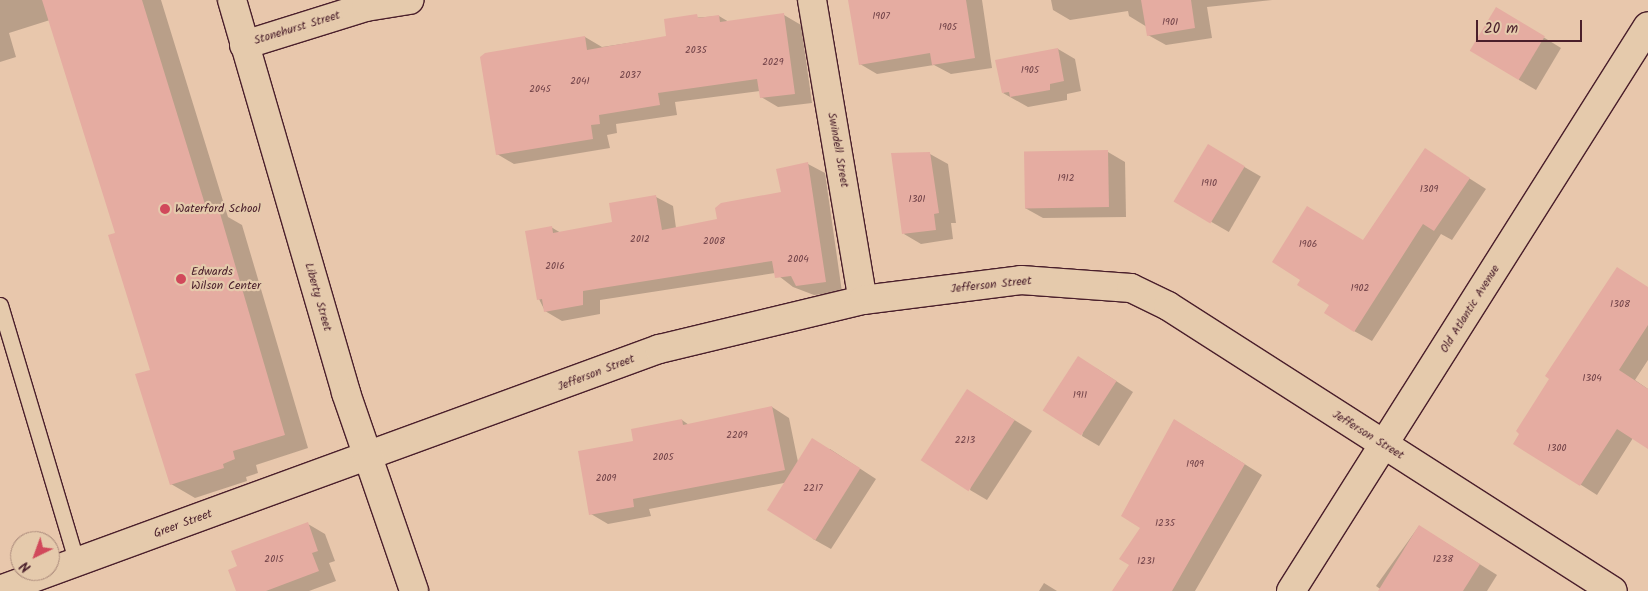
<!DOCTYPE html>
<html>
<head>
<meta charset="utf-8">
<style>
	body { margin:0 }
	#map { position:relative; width:1648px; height:591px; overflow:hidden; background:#e8c7ac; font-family:Kalam,sans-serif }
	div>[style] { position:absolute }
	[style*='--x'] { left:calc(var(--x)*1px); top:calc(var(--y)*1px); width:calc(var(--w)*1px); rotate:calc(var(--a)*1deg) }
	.shadow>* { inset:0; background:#0003; transform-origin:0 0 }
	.building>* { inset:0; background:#e5aca1; transform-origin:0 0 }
	.roads { filter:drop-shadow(1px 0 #4a1f2b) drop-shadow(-1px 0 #4a1f2b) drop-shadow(0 1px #4a1f2b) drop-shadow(0 -1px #4a1f2b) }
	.lane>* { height:15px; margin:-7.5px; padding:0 7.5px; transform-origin:7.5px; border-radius:7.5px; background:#e5caac }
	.street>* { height:28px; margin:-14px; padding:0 14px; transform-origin:14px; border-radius:14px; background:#e5caac }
	.secondary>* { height:28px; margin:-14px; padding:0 14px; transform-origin:14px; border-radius:14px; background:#e5caac }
	.dots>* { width:14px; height:14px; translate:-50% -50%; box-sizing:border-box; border:2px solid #e5caac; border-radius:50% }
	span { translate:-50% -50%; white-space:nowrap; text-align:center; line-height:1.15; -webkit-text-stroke:4.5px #e5caac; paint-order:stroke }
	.number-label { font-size:10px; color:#714248 }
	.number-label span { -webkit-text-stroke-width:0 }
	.street-label { font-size:12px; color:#4a1f2b }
	.poi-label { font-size:12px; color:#4a1f2b }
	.left { translate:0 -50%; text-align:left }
	.north { position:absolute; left:10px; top:531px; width:50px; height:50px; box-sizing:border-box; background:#e5caac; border:1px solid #a78678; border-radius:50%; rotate:222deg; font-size:14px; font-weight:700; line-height:20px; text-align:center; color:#4a1f2b }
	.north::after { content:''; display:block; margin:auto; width:18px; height:22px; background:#d1495b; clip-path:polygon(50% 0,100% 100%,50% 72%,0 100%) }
	.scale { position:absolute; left:1476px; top:20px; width:106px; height:22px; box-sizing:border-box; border:2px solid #4a1f2b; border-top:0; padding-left:6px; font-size:15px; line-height:18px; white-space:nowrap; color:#4a1f2b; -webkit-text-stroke:4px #e5caac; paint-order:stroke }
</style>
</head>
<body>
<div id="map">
	<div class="shadow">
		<div style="clip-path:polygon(0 0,161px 0,228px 217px,242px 225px,308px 448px,256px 465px,258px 473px,246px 477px,247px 481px,195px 498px,171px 484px,152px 371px,117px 234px,50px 20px,9px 33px,16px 57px,0 62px)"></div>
		<div style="clip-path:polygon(849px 0,982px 0,992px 68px,951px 74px,934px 65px,877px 74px,860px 64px)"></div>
		<div style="clip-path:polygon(1051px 0,1272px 0,1207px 7px,1212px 38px,1166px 45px,1148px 35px,1147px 27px,1129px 16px,1128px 11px,1070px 20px,1053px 10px)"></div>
		<div style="clip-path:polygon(784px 15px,801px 25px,812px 103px,778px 107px,761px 97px,760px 91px,675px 102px,677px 115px,616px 124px,617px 133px,607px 135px,610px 148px,514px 164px,497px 154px,585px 37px,602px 47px,667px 37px,665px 20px,719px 16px,729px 22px)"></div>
		<div style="clip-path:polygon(1514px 19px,1561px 48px,1536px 90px,1519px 80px)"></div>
		<div style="clip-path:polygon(1058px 49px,1075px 59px,1081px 91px,1067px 94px,1067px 100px,1028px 107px,1003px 93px)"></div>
		<div style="left:1208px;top:146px;width:61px;height:64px;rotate:30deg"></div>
		<div style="clip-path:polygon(1425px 150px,1486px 189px,1452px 240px,1441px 234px,1372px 341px,1354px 331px,1363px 241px)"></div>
		<div style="clip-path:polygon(1108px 152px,1125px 162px,1126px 217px,1043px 218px,1025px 208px)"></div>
		<div style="clip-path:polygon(930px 154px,948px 164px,956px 223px,951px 223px,953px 239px,921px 244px,904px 234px)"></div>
		<div style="clip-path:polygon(808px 164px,825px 173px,842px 292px,814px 295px,793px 287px,775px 273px,600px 300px,600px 314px,562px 321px,545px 311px,539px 299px,551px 227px,561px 233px,614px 223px,656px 197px,673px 206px,676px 228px,719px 220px,782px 193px)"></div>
		<div style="clip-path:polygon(1648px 287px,1648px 360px,1635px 380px,1648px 389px,1648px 447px,1633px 438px,1597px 495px,1515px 443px)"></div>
		<div style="clip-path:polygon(1096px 368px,1133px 392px,1099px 446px,1082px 436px)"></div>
		<div style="clip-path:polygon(984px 401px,1032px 431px,987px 500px,970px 490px)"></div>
		<div style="clip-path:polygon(772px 407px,789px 418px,798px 462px,830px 449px,876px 479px,831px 549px,813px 539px,784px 483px,649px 509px,651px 516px,608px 524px,591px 514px,634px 442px,682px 420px,689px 425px)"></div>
		<div style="clip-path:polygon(1192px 431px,1262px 475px,1195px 591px,1113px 591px,1130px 565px,1142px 527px)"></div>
		<div style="clip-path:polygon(308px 524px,325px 534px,335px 561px,329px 563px,336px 581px,309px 591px,237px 591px)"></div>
		<div style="clip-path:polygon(1419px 526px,1497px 575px,1487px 591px,1383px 591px,1376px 586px)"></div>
		<div style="clip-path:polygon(1044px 583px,1057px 591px,1039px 591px)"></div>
	</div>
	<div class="building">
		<div style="clip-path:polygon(42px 0,142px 0,208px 214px,219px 210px,285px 435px,233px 451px,235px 459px,223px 464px,224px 468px,170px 485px,135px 374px,150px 370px,108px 235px,115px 233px)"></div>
		<div style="clip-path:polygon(848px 0,966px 0,975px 58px,932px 65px,930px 53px,859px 65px)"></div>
		<div style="clip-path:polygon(1141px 0,1191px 0,1195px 28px,1147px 36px)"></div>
		<div style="left:1496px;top:7px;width:57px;height:51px;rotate:31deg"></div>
		<div style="clip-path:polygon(784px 13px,795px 94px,760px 98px,757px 79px,658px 93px,660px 105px,599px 115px,600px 124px,591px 125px,593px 139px,496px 155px,480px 57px,485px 53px,585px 36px,587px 50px,666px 36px,664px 19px,697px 14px,698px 18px,719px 15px,720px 22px)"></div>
		<div style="clip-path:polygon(1058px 48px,1064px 81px,1050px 84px,1050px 90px,1010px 97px,1009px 92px,1002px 93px,995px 60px)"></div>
		<div style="left:1208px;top:144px;width:43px;height:67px;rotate:31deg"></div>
		<div style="clip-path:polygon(1425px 148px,1470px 178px,1434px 231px,1423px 224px,1354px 332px,1324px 313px,1329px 305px,1297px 285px,1300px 280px,1272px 262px,1307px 206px,1363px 240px)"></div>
		<div style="left:1108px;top:150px;width:57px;height:84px;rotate:89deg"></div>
		<div style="clip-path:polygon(930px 152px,939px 213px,934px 214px,936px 230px,902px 234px,891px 153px)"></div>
		<div style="clip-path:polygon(808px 162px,826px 282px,796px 286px,791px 276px,775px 278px,772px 261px,583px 291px,583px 305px,544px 312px,542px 299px,537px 300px,525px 231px,552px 226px,553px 233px,612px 222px,609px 203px,656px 195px,662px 230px,717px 219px,715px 208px,721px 203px,781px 192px,776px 169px)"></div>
		<div style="clip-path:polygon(1617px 267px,1648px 287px,1648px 325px,1619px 370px,1648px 389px,1648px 449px,1617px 429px,1580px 486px,1513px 444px,1519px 434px,1516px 431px,1549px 379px,1545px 376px)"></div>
		<div style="left:1078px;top:356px;width:46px;height:65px;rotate:33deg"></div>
		<div style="left:967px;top:389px;width:57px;height:85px;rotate:33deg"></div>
		<div style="clip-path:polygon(772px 406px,785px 470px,633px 499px,634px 507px,589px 515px,578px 451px,633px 441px,631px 429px,682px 419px,683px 425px)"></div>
		<div style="clip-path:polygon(1174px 419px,1245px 464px,1172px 591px,1112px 591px,1129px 565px,1119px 559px,1140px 528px,1121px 516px)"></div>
		<div style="left:812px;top:438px;width:57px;height:85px;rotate:32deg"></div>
		<div style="clip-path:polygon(308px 522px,318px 551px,312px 553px,319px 571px,266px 591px,236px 591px,228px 570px,237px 566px,231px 551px)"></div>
		<div style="clip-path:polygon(1419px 525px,1480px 564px,1463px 591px,1378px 591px)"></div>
	</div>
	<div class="roads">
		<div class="lane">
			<div style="--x:0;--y:305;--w:269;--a:73.4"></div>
		</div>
		<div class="street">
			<div style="--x:812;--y:0;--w:304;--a:80.4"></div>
			<div style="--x:244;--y:45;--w:128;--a:-17.3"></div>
			<div style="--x:366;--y:7;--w:44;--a:-9.2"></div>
			<div style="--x:0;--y:590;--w:702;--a:-20.09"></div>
			<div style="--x:659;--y:349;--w:210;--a:-13.5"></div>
			<div style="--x:863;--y:300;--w:159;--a:-7.2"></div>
			<div style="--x:1021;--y:280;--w:110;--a:4.2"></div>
			<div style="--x:1131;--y:288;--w:41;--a:25.9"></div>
			<div style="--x:1168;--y:306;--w:528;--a:32.64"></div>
		</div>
		<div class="secondary">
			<div style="--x:232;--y:0;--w:409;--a:73.8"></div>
			<div style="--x:346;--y:393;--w:209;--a:71"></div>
			<div style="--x:1291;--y:591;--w:668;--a:-57.71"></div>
		</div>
	</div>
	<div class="dots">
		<div style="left:165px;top:209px;background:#d1495b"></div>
		<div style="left:181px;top:279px;background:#d1495b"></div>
	</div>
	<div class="number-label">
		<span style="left:881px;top:17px">1907</span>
		<span style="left:1170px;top:23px">1901</span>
		<span style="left:948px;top:28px">1905</span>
		<span style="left:696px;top:51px">2035</span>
		<span style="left:773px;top:63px">2029</span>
		<span style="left:1030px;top:71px">1905</span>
		<span style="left:630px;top:76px">2037</span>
		<span style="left:580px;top:82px">2041</span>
		<span style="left:540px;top:90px">2045</span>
		<span style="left:1066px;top:179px">1912</span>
		<span style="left:1209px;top:184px">1910</span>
		<span style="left:1429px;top:190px">1309</span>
		<span style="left:917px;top:200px">1301</span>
		<span style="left:640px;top:240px">2012</span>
		<span style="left:714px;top:242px">2008</span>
		<span style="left:1308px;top:245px">1906</span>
		<span style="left:798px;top:260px">2004</span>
		<span style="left:555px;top:267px">2016</span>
		<span style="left:1360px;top:289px">1902</span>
		<span style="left:1620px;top:305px">1308</span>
		<span style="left:1592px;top:379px">1304</span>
		<span style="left:1080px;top:396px">1911</span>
		<span style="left:737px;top:436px">2209</span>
		<span style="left:965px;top:441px">2213</span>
		<span style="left:1557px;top:449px">1300</span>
		<span style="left:663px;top:458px">2005</span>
		<span style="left:1195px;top:465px">1909</span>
		<span style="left:606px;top:479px">2009</span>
		<span style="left:813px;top:489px">2217</span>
		<span style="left:1165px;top:524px">1235</span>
		<span style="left:274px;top:560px">2015</span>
		<span style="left:1443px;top:560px">1238</span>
		<span style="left:1146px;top:562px">1231</span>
	</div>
	<div class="street-label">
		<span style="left:297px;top:28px;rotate:-17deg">Stonehurst Street</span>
		<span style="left:838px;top:150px;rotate:80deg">Swindell Street</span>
		<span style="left:991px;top:285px;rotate:-6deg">Jefferson Street</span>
		<span style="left:318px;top:297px;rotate:74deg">Liberty Street</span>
		<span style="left:1470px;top:309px;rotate:-58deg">Old Atlantic Avenue</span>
		<span style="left:596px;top:373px;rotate:-21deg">Jefferson Street</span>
		<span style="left:1368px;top:435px;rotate:32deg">Jefferson Street</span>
		<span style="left:183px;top:524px;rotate:-20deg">Greer Street</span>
	</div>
	<div class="poi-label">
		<span class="left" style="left:175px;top:209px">Waterford School</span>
		<span class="left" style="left:191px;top:279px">Edwards<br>Wilson Center</span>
	</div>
	<div class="north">N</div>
	<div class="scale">20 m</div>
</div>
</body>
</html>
